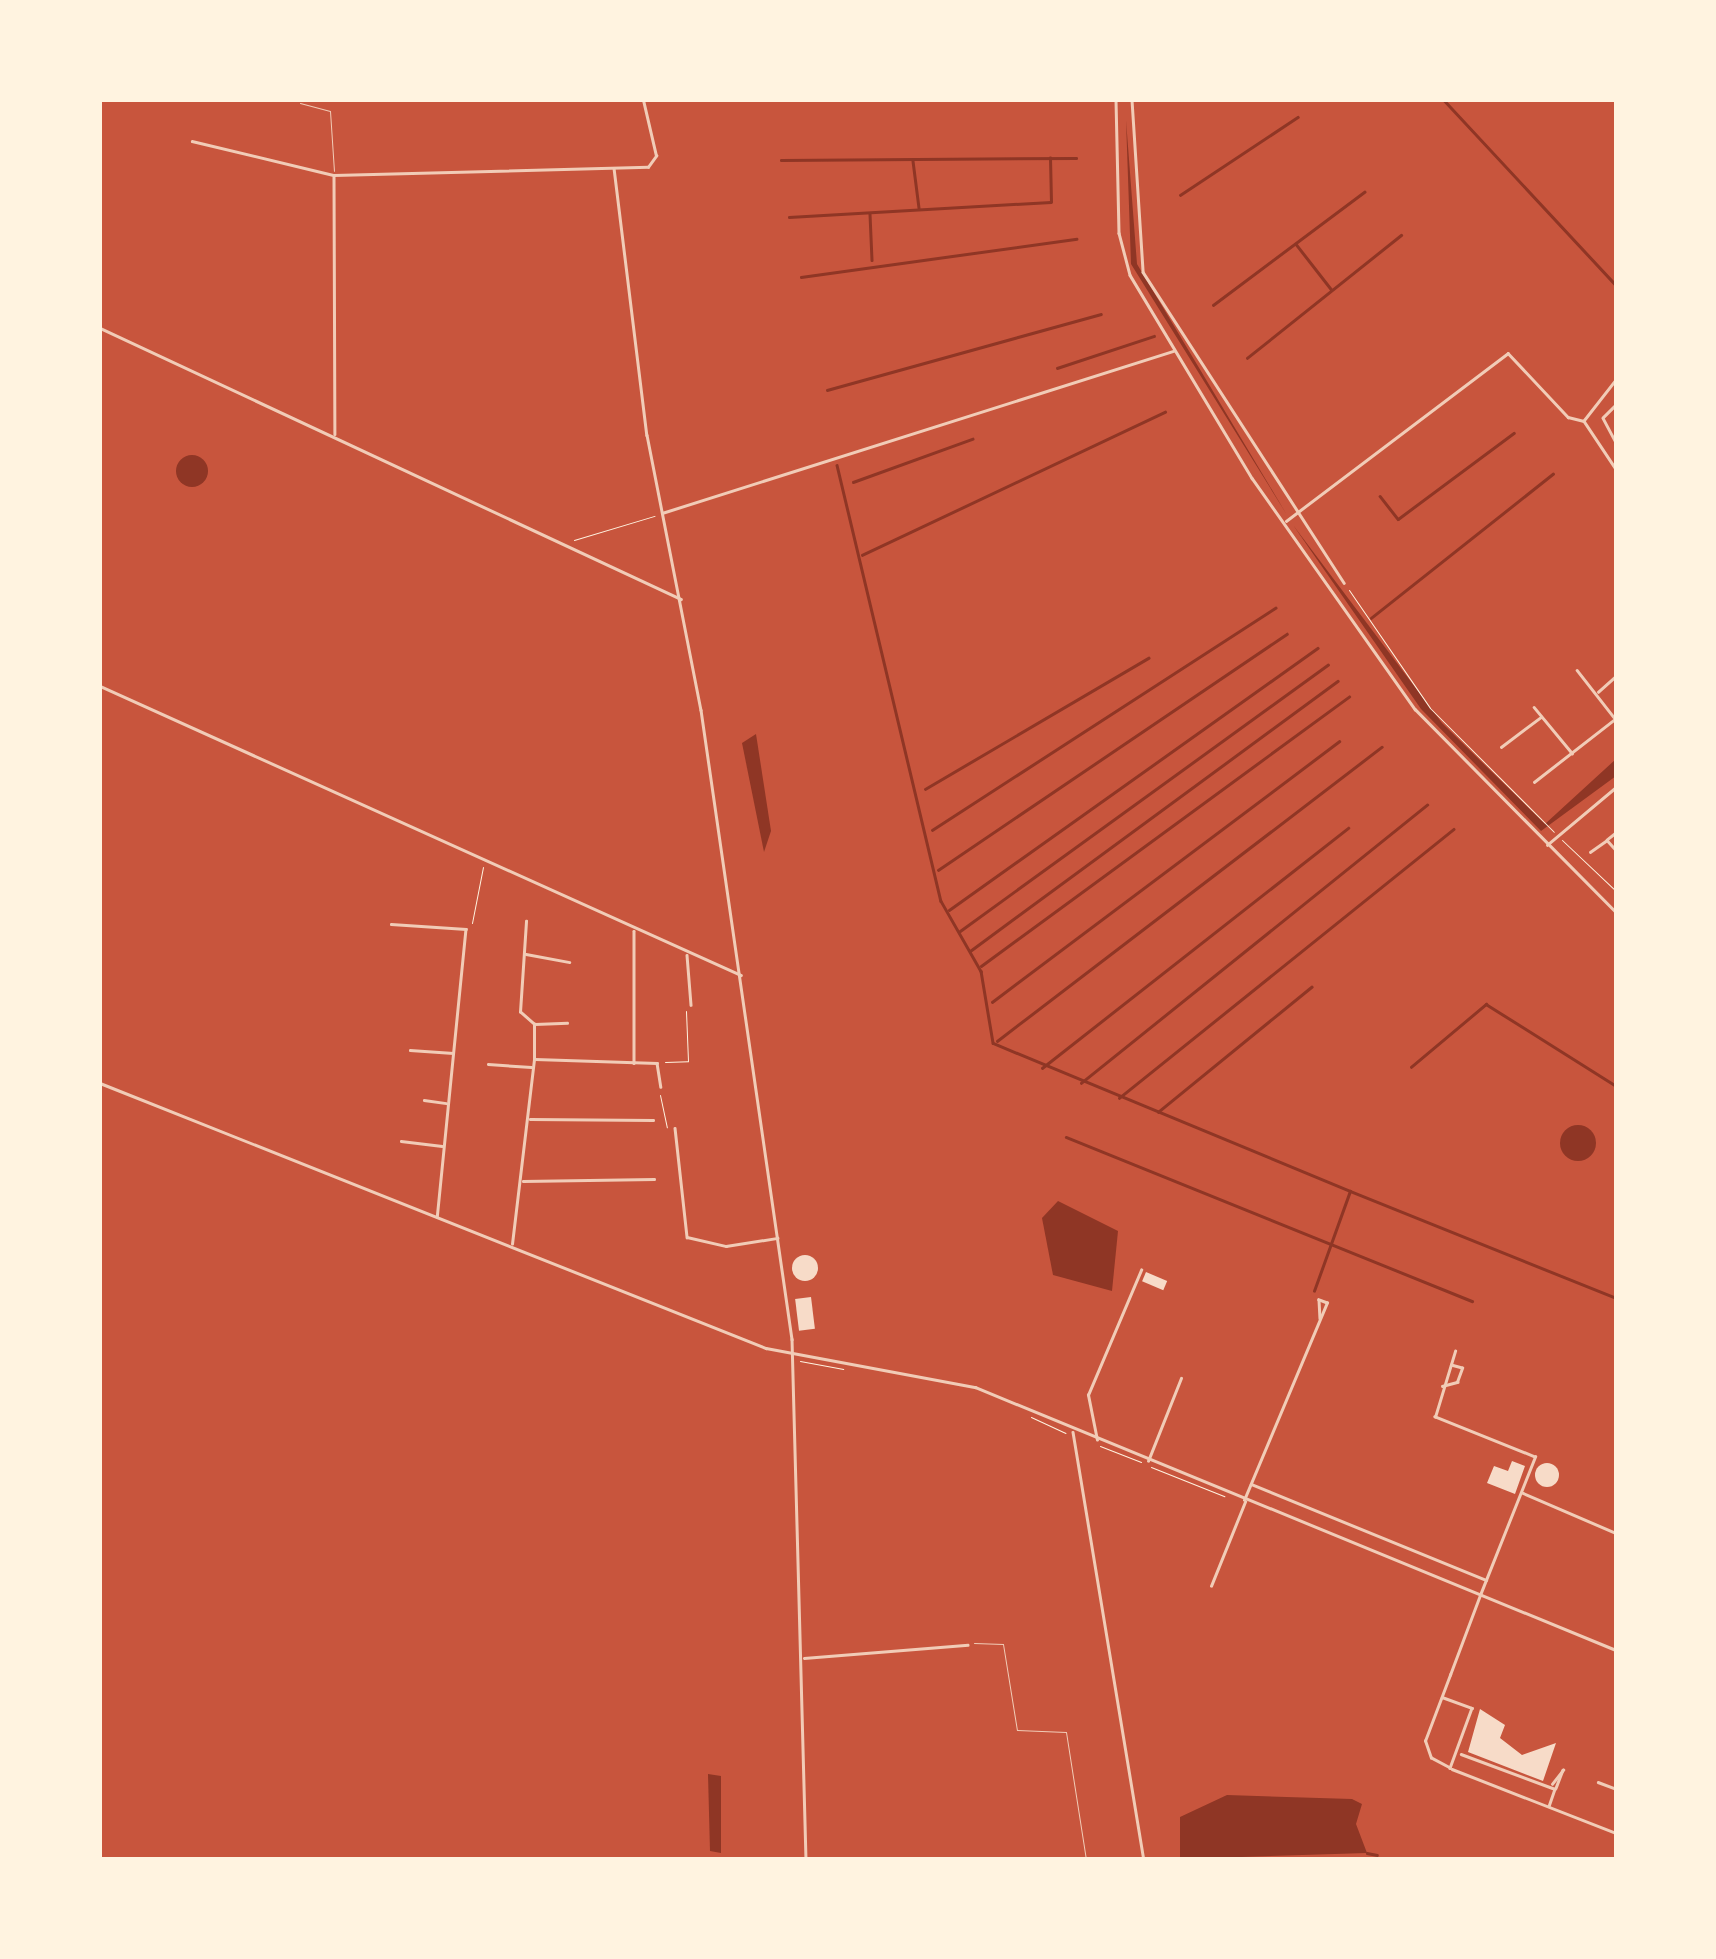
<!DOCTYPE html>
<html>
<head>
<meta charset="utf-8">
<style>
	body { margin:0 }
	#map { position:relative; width:1716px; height:1959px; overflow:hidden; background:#c8553d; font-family:Helvetica,sans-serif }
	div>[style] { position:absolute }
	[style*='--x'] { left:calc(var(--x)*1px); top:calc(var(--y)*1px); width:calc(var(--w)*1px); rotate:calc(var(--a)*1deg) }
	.water>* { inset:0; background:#8f3625 }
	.round { border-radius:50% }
	.stream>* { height:2.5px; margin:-1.25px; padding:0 1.25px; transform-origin:1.25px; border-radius:1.25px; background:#8f3625 }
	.building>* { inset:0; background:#f7dbc8; transform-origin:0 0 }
	.path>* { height:1px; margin:-0.5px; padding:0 0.5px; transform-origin:0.5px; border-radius:0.5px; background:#fff3e0 }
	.service>* { height:1px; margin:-0.5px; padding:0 0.5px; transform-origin:0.5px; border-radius:0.5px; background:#f1ccb7 }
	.minor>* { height:2.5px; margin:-1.25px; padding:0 1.25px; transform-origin:1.25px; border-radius:1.25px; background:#f1ccb7 }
	.tertiary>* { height:2.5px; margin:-1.25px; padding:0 1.25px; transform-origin:1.25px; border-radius:1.25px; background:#f1ccb7 }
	span { translate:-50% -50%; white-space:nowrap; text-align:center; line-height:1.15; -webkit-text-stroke:10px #fff3e0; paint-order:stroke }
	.frame { position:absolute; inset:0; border:102px solid #fff3e0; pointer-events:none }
</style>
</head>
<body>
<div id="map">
	<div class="water">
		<div style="clip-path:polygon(1126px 120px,1137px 264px,1287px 515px,1131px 264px)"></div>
		<div class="round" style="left:176px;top:455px;width:32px;height:32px"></div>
		<div style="clip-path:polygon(1293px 525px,1442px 723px,1545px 824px,1616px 759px,1616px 776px,1541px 831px,1421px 709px)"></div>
		<div style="clip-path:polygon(756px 734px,771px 831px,764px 852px,742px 743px)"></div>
		<div class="round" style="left:1560px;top:1125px;width:36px;height:36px"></div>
		<div style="clip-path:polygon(1058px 1201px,1118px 1231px,1112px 1291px,1053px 1275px,1042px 1218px)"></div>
		<div style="clip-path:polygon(708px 1774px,721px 1776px,721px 1853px,710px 1851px)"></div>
		<div style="clip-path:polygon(1227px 1795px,1352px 1799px,1362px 1804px,1356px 1824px,1367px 1853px,1180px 1859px,1180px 1817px)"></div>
	</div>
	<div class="stream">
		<div style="--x:1444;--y:100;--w:253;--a:47.1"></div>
		<div style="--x:781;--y:160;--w:295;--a:-0.4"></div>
		<div style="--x:913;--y:161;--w:47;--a:82.7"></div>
		<div style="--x:1180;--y:195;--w:141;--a:-33.5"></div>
		<div style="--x:870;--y:214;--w:46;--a:87.5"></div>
		<div style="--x:789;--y:217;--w:262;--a:-3.3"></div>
		<div style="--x:1051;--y:202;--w:44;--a:-91.3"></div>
		<div style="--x:1296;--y:244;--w:57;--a:52.1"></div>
		<div style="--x:801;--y:277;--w:278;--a:-7.9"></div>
		<div style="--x:1213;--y:305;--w:189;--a:-36.8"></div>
		<div style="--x:1247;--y:358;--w:197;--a:-38.6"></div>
		<div style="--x:1057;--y:368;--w:102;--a:-18.3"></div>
		<div style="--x:827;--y:390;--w:284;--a:-15.5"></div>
		<div style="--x:837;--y:465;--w:448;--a:76.6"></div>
		<div style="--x:941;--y:901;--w:81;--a:60.3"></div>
		<div style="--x:981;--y:971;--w:73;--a:80.5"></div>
		<div style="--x:993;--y:1043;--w:386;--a:22.5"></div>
		<div style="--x:853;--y:482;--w:127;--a:-19.9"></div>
		<div style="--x:1380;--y:496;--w:29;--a:52"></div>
		<div style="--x:1398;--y:519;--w:144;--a:-36.6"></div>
		<div style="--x:862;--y:555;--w:335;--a:-25.3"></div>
		<div style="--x:1371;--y:618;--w:232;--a:-38.4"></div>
		<div style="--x:925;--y:789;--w:259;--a:-30.4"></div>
		<div style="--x:932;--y:830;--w:409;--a:-32.9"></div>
		<div style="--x:938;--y:870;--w:421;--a:-34.1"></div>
		<div style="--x:949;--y:910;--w:452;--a:-35.4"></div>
		<div style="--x:960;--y:931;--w:454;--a:-35.9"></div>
		<div style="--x:970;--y:951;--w:456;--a:-36.3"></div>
		<div style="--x:981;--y:966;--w:456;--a:-36.2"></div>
		<div style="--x:992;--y:1002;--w:434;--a:-36.9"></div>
		<div style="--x:997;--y:1041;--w:484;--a:-37.4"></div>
		<div style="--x:1411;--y:1067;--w:98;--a:-40"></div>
		<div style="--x:1486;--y:1004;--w:154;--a:32.2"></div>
		<div style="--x:1042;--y:1068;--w:389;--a:-38.1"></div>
		<div style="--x:1081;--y:1083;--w:444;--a:-38.8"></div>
		<div style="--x:1119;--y:1098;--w:429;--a:-38.8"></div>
		<div style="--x:1158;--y:1112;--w:198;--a:-39.2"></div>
		<div style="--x:1066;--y:1137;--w:438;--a:22"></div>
		<div style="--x:1314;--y:1291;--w:106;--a:-70.2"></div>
		<div style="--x:1350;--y:1191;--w:287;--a:21.9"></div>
		<div style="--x:1367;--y:1853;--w:10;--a:11"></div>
	</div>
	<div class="building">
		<div class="round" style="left:792px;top:1255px;width:26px;height:26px"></div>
		<div style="left:1146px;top:1272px;width:23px;height:10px;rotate:23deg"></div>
		<div style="left:811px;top:1297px;width:32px;height:16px;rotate:83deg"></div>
		<div style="clip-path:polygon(1512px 1461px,1525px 1466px,1515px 1494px,1487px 1483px,1494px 1466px,1508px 1471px)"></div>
		<div class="round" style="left:1535px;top:1463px;width:24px;height:24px"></div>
		<div style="clip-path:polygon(1480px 1709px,1505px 1725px,1500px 1738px,1522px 1755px,1556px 1743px,1543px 1781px,1468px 1752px)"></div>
	</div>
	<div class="path">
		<div style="--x:574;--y:540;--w:84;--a:-16.7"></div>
		<div style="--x:1349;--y:590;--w:143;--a:55.5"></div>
		<div style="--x:1430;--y:708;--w:175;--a:45"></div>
		<div style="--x:1562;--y:840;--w:74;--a:43.4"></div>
		<div style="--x:472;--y:923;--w:57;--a:-78.9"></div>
		<div style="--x:665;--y:1062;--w:23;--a:-2"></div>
		<div style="--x:688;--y:1061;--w:50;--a:-92.3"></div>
		<div style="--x:660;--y:1095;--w:33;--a:78"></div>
		<div style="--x:800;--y:1361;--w:44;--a:10.5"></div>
		<div style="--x:1031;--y:1417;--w:38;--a:25"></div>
		<div style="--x:1100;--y:1446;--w:44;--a:21.3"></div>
		<div style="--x:1151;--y:1467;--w:79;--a:21.7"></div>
	</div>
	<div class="service">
		<div style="--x:300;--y:103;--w:31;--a:15"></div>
		<div style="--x:330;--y:111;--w:60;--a:86.2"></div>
		<div style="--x:974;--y:1643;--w:29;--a:2"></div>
		<div style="--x:1003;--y:1644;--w:87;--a:80.8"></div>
		<div style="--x:1017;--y:1730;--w:49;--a:2.3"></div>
		<div style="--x:1066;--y:1732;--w:129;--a:81.1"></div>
	</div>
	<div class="minor">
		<div style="--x:1132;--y:100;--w:172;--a:86.3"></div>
		<div style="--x:1143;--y:272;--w:370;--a:57.1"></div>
		<div style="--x:192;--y:141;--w:146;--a:13.5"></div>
		<div style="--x:334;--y:175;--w:314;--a:-1.5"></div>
		<div style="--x:648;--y:167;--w:14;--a:-54"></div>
		<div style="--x:656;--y:156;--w:57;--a:-103.1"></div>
		<div style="--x:614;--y:168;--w:269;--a:83"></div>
		<div style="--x:647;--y:435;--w:280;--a:78.9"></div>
		<div style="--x:701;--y:710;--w:636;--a:81.77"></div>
		<div style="--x:792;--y:1339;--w:520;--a:88.46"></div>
		<div style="--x:334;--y:177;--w:257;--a:89.8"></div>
		<div style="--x:100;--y:328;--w:641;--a:25.01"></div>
		<div style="--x:1616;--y:380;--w:52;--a:128"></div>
		<div style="--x:1584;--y:421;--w:58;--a:56.3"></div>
		<div style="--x:1616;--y:405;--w:18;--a:135"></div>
		<div style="--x:1603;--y:418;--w:27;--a:62"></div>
		<div style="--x:662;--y:513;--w:536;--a:-17.59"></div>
		<div style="--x:1286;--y:521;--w:278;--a:-37.1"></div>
		<div style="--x:1508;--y:353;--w:88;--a:46.8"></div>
		<div style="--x:1568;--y:417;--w:16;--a:14"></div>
		<div style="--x:1577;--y:670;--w:63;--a:52"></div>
		<div style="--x:100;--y:686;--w:703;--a:24.27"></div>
		<div style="--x:1598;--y:692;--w:24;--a:-42"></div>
		<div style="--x:1534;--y:707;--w:60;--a:50.4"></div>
		<div style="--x:1501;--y:747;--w:50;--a:-36.9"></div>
		<div style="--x:1534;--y:782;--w:103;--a:-37.9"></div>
		<div style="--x:1616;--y:833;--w:11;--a:142"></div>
		<div style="--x:1607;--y:840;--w:13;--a:48"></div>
		<div style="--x:1547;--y:845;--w:90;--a:-40"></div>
		<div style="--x:1590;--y:852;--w:19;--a:-35"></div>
		<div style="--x:391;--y:924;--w:75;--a:3.8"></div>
		<div style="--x:466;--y:929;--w:289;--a:95.7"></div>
		<div style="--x:634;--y:931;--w:132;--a:90"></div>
		<div style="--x:526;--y:954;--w:44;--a:10.5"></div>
		<div style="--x:687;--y:955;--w:50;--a:85.4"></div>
		<div style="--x:535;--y:1024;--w:32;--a:-2"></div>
		<div style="--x:410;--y:1050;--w:43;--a:4"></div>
		<div style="--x:535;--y:1059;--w:122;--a:1.9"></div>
		<div style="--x:657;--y:1063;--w:24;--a:81"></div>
		<div style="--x:488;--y:1064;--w:43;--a:4"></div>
		<div style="--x:424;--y:1100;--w:22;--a:8"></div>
		<div style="--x:530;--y:1119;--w:123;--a:0.5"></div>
		<div style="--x:675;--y:1128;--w:110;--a:83.7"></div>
		<div style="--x:687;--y:1237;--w:40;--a:13"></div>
		<div style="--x:726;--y:1246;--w:52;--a:-8.9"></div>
		<div style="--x:401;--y:1141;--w:41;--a:7"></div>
		<div style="--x:523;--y:1181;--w:131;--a:-0.9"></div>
		<div style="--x:512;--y:1244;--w:186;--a:-83.2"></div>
		<div style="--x:534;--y:1059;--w:35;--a:-90"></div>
		<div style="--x:534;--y:1024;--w:18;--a:-139"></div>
		<div style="--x:520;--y:1012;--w:91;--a:-86.2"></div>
		<div style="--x:1442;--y:1386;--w:16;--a:-15"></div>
		<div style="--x:1457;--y:1382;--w:15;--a:-70"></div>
		<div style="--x:1462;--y:1368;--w:11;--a:-165"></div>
		<div style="--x:1097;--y:1440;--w:46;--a:-101.3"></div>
		<div style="--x:1088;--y:1395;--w:136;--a:-67"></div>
		<div style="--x:1148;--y:1461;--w:89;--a:-68.3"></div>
		<div style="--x:1251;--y:1484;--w:254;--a:22.2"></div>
		<div style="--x:1523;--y:1493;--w:101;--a:23.3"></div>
		<div style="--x:1244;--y:1500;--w:214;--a:-67.2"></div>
		<div style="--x:1327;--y:1303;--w:9;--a:-159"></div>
		<div style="--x:1319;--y:1300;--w:18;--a:87"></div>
		<div style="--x:1211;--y:1586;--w:91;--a:-68"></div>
		<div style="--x:804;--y:1658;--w:164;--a:-4.6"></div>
		<div style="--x:1442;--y:1697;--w:32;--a:20"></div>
		<div style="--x:1472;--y:1708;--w:64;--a:110.1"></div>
		<div style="--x:1450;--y:1768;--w:21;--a:-152"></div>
		<div style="--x:1431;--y:1758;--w:18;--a:-109"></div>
		<div style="--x:1425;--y:1741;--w:71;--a:-69.3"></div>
		<div style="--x:1450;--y:1675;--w:85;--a:-69.4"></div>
		<div style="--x:1480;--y:1595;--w:149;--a:-68.3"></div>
		<div style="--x:1535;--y:1457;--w:108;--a:-158.2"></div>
		<div style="--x:1435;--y:1417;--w:69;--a:-73.1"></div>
		<div style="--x:1461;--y:1754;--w:100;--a:20.4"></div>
		<div style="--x:1555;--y:1789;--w:18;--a:109"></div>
		<div style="--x:1452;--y:1769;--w:176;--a:21.3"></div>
		<div style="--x:1598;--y:1782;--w:19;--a:21"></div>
		<div style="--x:1552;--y:1784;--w:18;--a:-52"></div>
		<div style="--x:1563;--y:1770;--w:19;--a:111"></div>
	</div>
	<div class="tertiary">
		<div style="--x:1116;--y:100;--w:133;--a:88.7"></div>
		<div style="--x:1119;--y:233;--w:43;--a:75.3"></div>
		<div style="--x:1130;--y:275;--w:237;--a:59"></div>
		<div style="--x:1252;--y:478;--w:283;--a:54.8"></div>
		<div style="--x:1415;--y:709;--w:286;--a:45.3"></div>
		<div style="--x:100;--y:1083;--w:717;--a:21.7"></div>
		<div style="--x:766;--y:1348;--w:213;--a:10.6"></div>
		<div style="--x:975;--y:1387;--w:693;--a:22.31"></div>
		<div style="--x:1073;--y:1432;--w:433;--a:80.6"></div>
	</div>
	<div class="frame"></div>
</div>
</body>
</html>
